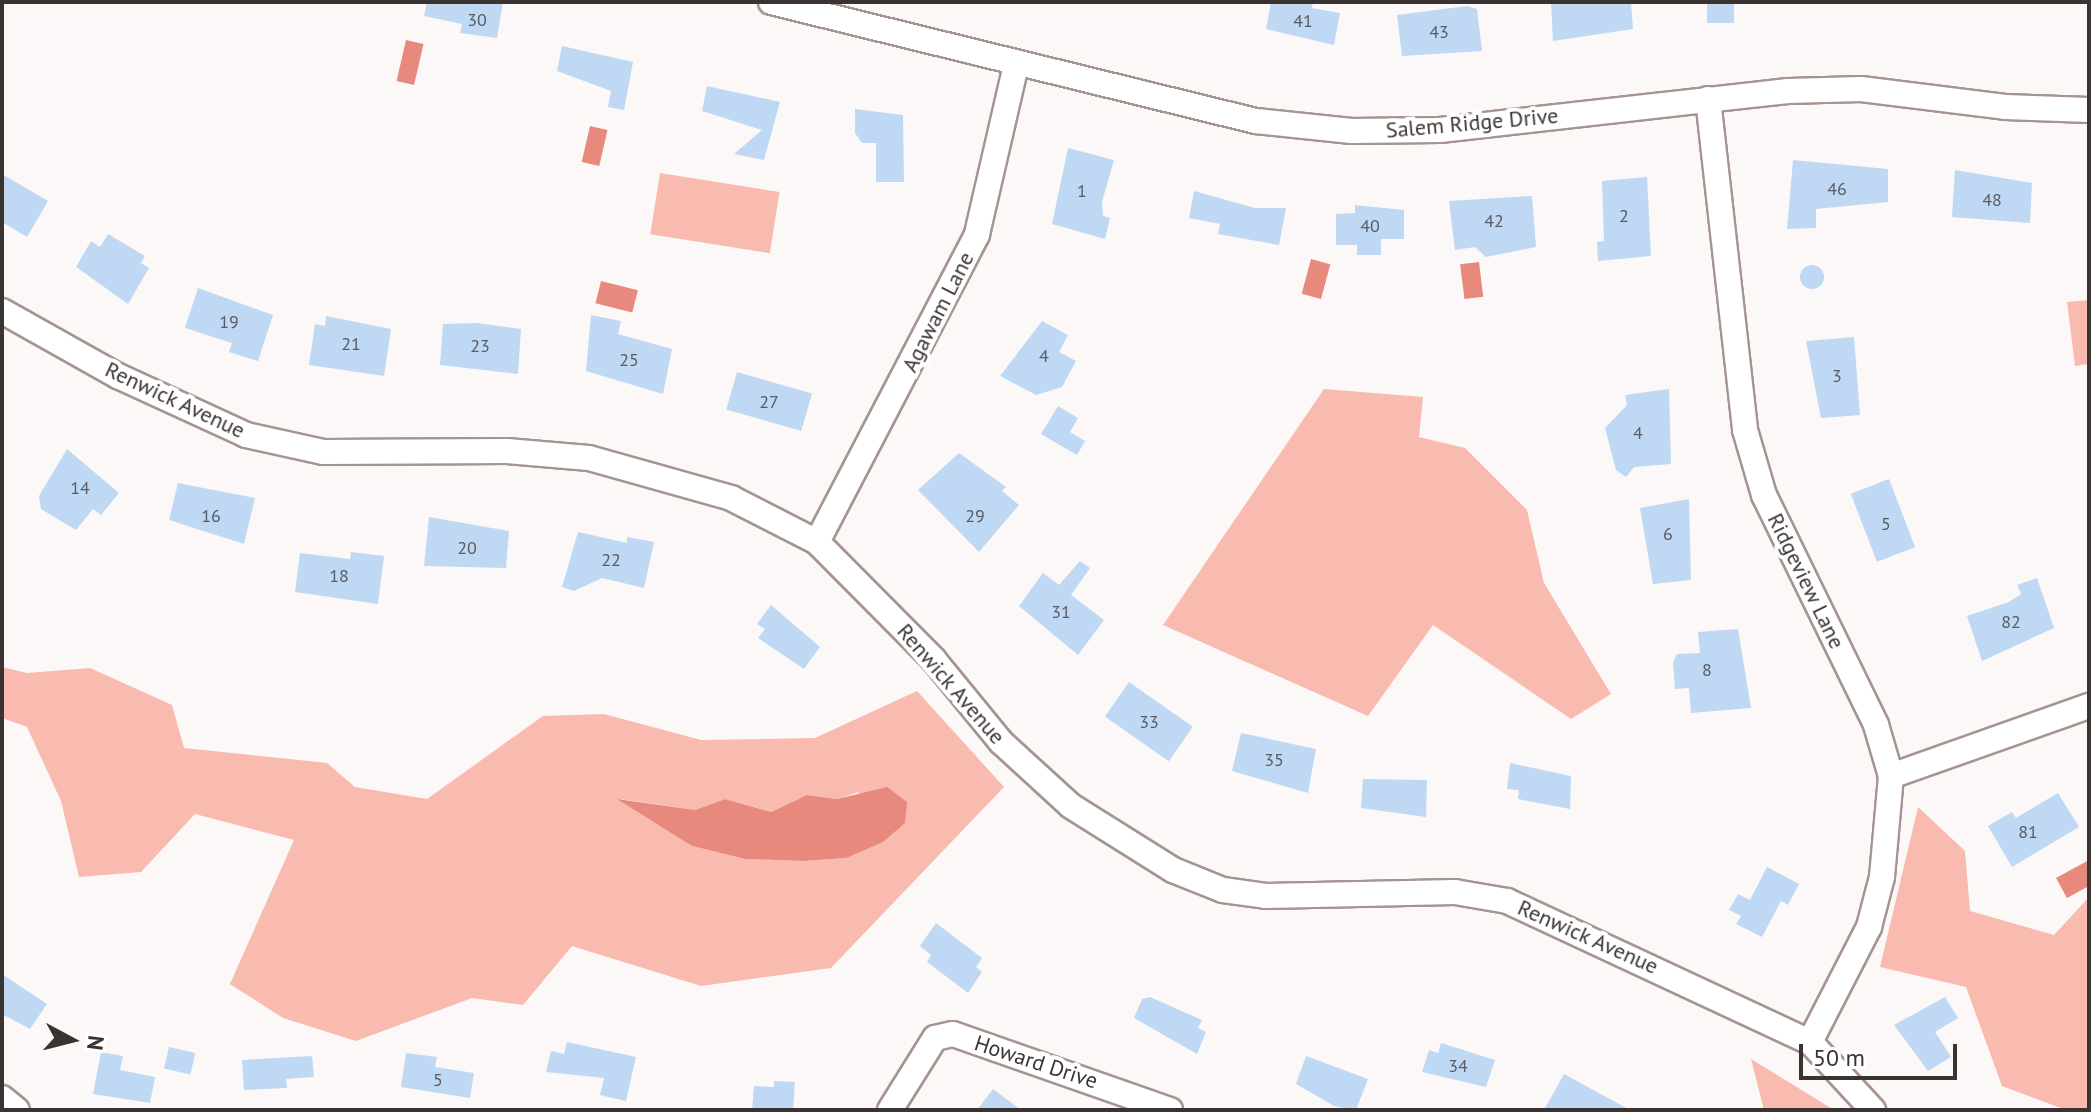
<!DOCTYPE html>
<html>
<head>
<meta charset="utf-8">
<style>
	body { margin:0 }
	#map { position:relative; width:2091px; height:1112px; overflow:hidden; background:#fcf8f7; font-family:"PT Sans",sans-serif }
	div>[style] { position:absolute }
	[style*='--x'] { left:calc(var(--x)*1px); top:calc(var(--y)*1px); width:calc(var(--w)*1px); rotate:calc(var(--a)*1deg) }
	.green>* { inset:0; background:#f9bab0; transform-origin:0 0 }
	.water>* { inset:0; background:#e78a7d; transform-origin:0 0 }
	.building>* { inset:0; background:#bfd8f3; transform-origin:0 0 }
	.round { border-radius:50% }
	.roads { filter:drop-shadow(2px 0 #a69491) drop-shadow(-2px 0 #a69491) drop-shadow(0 2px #a69491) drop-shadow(0 -2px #a69491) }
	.street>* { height:24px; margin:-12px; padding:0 12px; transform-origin:12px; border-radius:12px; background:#fff }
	span { translate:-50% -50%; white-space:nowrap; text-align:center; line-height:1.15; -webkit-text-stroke:8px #fff; paint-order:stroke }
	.number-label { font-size:18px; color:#5b5c62 }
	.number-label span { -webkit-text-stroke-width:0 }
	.street-label { font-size:22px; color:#3a3331 }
	.frame { position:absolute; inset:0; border:4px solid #3a3331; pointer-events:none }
	.north { position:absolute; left:32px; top:1000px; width:80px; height:80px; -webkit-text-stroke:6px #fff; paint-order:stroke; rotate:97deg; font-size:22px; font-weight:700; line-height:32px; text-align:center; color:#3a3331 }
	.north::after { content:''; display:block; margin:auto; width:28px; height:36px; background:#3a3331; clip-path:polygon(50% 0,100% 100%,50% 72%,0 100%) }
	.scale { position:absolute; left:1799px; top:1044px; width:158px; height:36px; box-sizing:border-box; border:4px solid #3a3331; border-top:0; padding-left:10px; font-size:24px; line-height:28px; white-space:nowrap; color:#3a3331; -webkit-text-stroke:6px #fff; paint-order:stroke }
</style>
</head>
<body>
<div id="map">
	<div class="green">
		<div style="left:660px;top:173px;width:121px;height:62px;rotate:9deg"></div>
		<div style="clip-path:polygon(2089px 300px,2089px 364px,2075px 366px,2067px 302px)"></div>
		<div style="clip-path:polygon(1324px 389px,1423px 397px,1419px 437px,1465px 448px,1527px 510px,1544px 583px,1611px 694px,1571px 719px,1433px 625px,1368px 716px,1163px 625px)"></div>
		<div style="clip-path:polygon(evenodd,2px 667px,27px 673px,90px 668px,172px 705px,184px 748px,327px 763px,355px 787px,427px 799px,543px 716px,604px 714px,701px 740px,815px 738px,917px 691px,1004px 787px,831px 968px,701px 986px,572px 946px,523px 1005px,472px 998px,356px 1041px,283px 1018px,230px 984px,294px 840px,195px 814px,141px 872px,79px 877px,61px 801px,27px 727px,2px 718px,2px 667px,859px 792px,846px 858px,804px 861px,745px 859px,692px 846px,620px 799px,695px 810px,725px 799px,771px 812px,807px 795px,837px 799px,859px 792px)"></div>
		<div style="clip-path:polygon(1918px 807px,1965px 851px,1970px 911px,2054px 935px,2089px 897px,2089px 1110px,2066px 1110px,2002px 1086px,1966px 987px,1880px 967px)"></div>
		<div style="clip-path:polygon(1751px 1059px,1834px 1110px,1764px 1110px)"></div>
	</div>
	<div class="water">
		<div style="left:406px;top:40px;width:18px;height:42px;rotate:13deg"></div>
		<div style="left:590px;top:126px;width:18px;height:37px;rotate:13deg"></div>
		<div style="left:1311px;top:259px;width:20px;height:36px;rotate:15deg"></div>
		<div style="left:1479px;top:262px;width:35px;height:19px;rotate:83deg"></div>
		<div style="left:601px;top:281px;width:38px;height:23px;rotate:14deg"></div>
		<div style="clip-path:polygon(887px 787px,907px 802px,905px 823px,883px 842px,846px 858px,804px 861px,745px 859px,692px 846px,617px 799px,695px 810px,725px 799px,771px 812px,807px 795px,837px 799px)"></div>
		<div style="clip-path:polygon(2089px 860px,2089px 886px,2067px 898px,2056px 878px)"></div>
	</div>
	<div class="building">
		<div style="clip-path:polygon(427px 2px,503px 2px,497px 38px,460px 33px,462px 24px,424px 16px)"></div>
		<div style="clip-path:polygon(1271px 2px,1313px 2px,1312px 8px,1340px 13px,1334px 45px,1266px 29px)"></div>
		<div style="clip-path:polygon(1551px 2px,1631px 2px,1633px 29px,1553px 41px)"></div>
		<div style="left:1707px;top:2px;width:27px;height:21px"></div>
		<div style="clip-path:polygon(1467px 6px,1477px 9px,1482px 51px,1402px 56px,1397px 15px)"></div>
		<div style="clip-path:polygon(562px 46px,633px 62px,624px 110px,608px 107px,611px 91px,557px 71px)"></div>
		<div style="clip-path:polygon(707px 86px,780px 102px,764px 160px,734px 154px,762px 130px,702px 111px)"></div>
		<div style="clip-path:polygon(855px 109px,903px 115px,904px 182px,876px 182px,876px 143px,862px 143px,855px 133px)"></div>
		<div style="clip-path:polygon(1068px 148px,1114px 160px,1102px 202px,1103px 216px,1110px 218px,1105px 239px,1052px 224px)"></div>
		<div style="clip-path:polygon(1793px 160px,1888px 169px,1888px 202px,1816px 209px,1816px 228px,1787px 229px)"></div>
		<div style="clip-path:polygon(1955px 170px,2032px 183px,2030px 223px,1952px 217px)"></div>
		<div style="clip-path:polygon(2px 174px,48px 201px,27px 237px,2px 222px)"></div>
		<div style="clip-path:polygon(1647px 177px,1651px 256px,1598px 261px,1597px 242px,1604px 241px,1602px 181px)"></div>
		<div style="clip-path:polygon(1194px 191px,1255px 208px,1286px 208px,1279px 245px,1218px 234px,1220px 224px,1189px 218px)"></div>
		<div style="clip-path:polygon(1532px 196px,1536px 247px,1486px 257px,1475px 247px,1455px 250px,1449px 201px)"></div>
		<div style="clip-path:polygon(1355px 205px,1404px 210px,1404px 239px,1381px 239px,1381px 255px,1357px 255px,1357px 245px,1336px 245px,1336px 214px,1355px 213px)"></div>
		<div style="clip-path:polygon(108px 234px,145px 256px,141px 263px,149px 268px,128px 304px,76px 267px,91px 241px,100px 247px)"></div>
		<div class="round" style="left:1800px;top:265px;width:24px;height:24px"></div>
		<div style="clip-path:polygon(198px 288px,273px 315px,258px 361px,229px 352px,232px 343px,185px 328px)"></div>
		<div style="clip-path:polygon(591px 315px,621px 321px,618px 334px,672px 349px,663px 394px,586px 371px)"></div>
		<div style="clip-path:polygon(326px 316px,391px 329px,384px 376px,309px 365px,315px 324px,325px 326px)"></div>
		<div style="clip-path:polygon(1042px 321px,1068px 335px,1059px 352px,1076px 361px,1062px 387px,1036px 395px,1000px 376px)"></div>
		<div style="clip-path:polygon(477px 323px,521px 329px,518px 374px,440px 365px,443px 324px)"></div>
		<div style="clip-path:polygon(1854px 337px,1860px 415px,1821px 418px,1806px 341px)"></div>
		<div style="left:737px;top:372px;width:78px;height:39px;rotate:16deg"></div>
		<div style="clip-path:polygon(1669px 389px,1671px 464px,1634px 467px,1626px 477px,1616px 470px,1605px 428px,1627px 405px,1625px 395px)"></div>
		<div style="clip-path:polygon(1058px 406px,1078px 418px,1070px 432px,1085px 441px,1077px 455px,1041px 434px)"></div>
		<div style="clip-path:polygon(67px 449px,119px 493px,101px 515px,93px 509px,76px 530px,41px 509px,39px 496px)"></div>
		<div style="clip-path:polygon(959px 453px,1006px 487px,1002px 491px,1019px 505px,979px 552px,918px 490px)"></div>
		<div style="left:1889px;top:479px;width:73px;height:41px;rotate:69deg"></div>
		<div style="clip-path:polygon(178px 483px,255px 498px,244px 544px,169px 520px)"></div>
		<div style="clip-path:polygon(1689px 499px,1691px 580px,1653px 584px,1640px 508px)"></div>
		<div style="clip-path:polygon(429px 517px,509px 531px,506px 568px,424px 566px)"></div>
		<div style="clip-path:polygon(578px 532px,627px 543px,627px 537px,654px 542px,644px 588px,602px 578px,574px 591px,562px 587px)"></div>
		<div style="clip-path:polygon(351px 552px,384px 556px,378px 604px,295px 592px,300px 553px,350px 559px)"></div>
		<div style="clip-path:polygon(1080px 561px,1090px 568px,1071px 595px,1104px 620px,1078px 655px,1019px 606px,1043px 573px,1059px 585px)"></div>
		<div style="clip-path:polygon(2037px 578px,2054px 628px,1982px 661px,1967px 616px,2009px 602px,2021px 594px,2017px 585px)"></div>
		<div style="clip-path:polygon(771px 605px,820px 647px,804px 669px,758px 638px,765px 629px,757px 624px)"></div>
		<div style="clip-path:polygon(1738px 629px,1751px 708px,1691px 713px,1689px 688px,1675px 689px,1673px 662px,1677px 654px,1700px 653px,1698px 632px)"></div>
		<div style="left:1129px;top:682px;width:78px;height:42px;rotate:35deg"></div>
		<div style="clip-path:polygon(1241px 733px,1316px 749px,1308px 793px,1232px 771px)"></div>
		<div style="clip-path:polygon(1510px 763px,1571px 776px,1570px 809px,1518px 799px,1519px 790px,1507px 789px)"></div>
		<div style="clip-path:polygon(1363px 779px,1427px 780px,1426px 817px,1361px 808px)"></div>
		<div style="clip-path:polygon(2058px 793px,2079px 827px,2012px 867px,1988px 826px,2012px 812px,2016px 818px)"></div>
		<div style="clip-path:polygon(1767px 867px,1799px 884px,1788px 905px,1781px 901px,1762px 937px,1736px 924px,1741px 916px,1729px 910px,1738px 894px,1750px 900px)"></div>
		<div style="clip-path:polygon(936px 923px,982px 958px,976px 967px,982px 972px,968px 993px,927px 962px,931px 955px,920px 946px)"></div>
		<div style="clip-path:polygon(2px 974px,47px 1004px,30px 1029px,2px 1014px)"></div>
		<div style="clip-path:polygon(1150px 997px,1202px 1020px,1198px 1028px,1206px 1032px,1197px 1054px,1134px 1018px,1142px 999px)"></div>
		<div style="clip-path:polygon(1945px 997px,1958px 1018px,1935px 1032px,1951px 1057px,1928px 1071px,1894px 1025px)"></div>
		<div style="clip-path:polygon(567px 1042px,636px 1057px,626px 1101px,600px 1095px,604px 1078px,546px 1072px,551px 1051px,564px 1054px)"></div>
		<div style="clip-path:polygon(1441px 1043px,1495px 1060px,1486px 1087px,1422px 1072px,1429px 1050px,1438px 1053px)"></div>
		<div style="left:169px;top:1047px;width:27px;height:22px;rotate:13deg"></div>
		<div style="clip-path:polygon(101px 1052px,123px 1056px,120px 1070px,155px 1077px,150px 1103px,93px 1094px)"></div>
		<div style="clip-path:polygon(406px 1053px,437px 1057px,435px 1067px,474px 1073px,470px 1098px,401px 1087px)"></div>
		<div style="clip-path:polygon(312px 1056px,314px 1077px,286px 1079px,287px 1088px,244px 1090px,242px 1060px)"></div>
		<div style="clip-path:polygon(1306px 1056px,1368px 1079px,1356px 1110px,1334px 1106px,1296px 1084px)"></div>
		<div style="clip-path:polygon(1564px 1074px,1630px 1110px,1544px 1110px)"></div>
		<div style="clip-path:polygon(774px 1081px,795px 1082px,793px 1110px,752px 1110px,754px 1086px,774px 1087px)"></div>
		<div style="clip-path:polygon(993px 1089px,1021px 1110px,977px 1110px)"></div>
	</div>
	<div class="roads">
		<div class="street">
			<div style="--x:771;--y:2;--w:499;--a:13.8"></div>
			<div style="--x:1256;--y:121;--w:96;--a:6"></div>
			<div style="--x:1351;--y:131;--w:89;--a:-0.6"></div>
			<div style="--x:1440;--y:130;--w:350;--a:-6.4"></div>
			<div style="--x:1788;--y:91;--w:73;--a:-1.6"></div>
			<div style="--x:1861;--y:89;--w:145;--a:7.1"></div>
			<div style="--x:2005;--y:107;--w:84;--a:2"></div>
			<div style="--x:1708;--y:99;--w:333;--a:83.6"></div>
			<div style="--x:1745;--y:430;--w:68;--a:73.7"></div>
			<div style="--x:1764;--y:495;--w:256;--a:64"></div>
			<div style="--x:1876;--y:725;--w:53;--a:73.6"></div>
			<div style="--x:1891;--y:776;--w:101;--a:95.1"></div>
			<div style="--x:1882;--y:877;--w:52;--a:104.6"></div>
			<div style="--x:1869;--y:927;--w:129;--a:117.2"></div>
			<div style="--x:2;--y:311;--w:133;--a:29.3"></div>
			<div style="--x:118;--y:376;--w:141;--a:24.7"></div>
			<div style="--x:246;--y:435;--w:79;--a:12.4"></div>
			<div style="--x:323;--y:452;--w:184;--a:-0.3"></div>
			<div style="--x:507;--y:451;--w:82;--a:4.9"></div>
			<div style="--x:589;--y:458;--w:148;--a:15.7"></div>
			<div style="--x:731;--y:498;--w:97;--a:27.1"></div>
			<div style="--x:817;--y:542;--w:166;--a:45.2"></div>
			<div style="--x:934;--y:660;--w:106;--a:50.7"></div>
			<div style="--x:1001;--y:742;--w:95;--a:42.4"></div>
			<div style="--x:1071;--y:806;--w:120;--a:32.1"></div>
			<div style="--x:1173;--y:870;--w:54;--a:21.8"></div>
			<div style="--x:1223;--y:890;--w:43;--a:7.9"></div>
			<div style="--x:1266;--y:896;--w:189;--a:-1.2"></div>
			<div style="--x:1455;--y:892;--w:53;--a:9.8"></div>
			<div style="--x:1507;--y:901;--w:334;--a:25"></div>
			<div style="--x:1810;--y:1042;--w:93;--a:47.2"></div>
			<div style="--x:817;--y:542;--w:347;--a:-62.5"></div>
			<div style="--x:977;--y:234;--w:173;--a:-77"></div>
			<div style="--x:1891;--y:776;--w:210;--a:-19.5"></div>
			<div style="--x:2;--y:1098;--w:19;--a:39"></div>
			<div style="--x:890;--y:1110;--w:85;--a:-58"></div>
			<div style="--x:935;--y:1038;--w:18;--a:-13"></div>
			<div style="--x:953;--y:1034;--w:230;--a:19.3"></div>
		</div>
	</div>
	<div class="number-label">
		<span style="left:477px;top:20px">30</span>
		<span style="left:1303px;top:21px">41</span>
		<span style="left:1439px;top:32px">43</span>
		<span style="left:1837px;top:189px">46</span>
		<span style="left:1082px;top:191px">1</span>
		<span style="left:1992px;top:200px">48</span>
		<span style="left:1624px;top:216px">2</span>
		<span style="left:1494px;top:221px">42</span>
		<span style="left:1370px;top:226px">40</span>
		<span style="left:229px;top:322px">19</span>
		<span style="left:351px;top:344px">21</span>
		<span style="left:480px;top:346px">23</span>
		<span style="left:1044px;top:356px">4</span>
		<span style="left:629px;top:360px">25</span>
		<span style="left:1837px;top:376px">3</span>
		<span style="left:769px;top:402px">27</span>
		<span style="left:1638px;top:433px">4</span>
		<span style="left:80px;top:488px">14</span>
		<span style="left:211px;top:516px">16</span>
		<span style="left:975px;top:516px">29</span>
		<span style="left:1886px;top:524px">5</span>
		<span style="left:1668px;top:534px">6</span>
		<span style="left:467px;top:548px">20</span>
		<span style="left:611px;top:560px">22</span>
		<span style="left:339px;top:576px">18</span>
		<span style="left:1061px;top:612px">31</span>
		<span style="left:2011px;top:622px">82</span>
		<span style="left:1707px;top:670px">8</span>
		<span style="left:1149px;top:722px">33</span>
		<span style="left:1274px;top:760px">35</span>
		<span style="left:2028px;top:832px">81</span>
		<span style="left:1458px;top:1066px">34</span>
		<span style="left:438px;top:1080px">5</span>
	</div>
	<div class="street-label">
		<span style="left:1472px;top:123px;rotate:-5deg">Salem Ridge Drive</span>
		<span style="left:938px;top:312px;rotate:-63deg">Agawam Lane</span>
		<span style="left:175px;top:400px;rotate:25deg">Renwick Avenue</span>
		<span style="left:1806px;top:581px;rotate:64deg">Ridgeview Lane</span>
		<span style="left:951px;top:684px;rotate:49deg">Renwick Avenue</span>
		<span style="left:1588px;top:937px;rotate:24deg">Renwick Avenue</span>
		<span style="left:1036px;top:1062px;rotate:18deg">Howard Drive</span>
	</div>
	<div class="frame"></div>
	<div class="north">N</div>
	<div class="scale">50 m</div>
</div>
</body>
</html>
